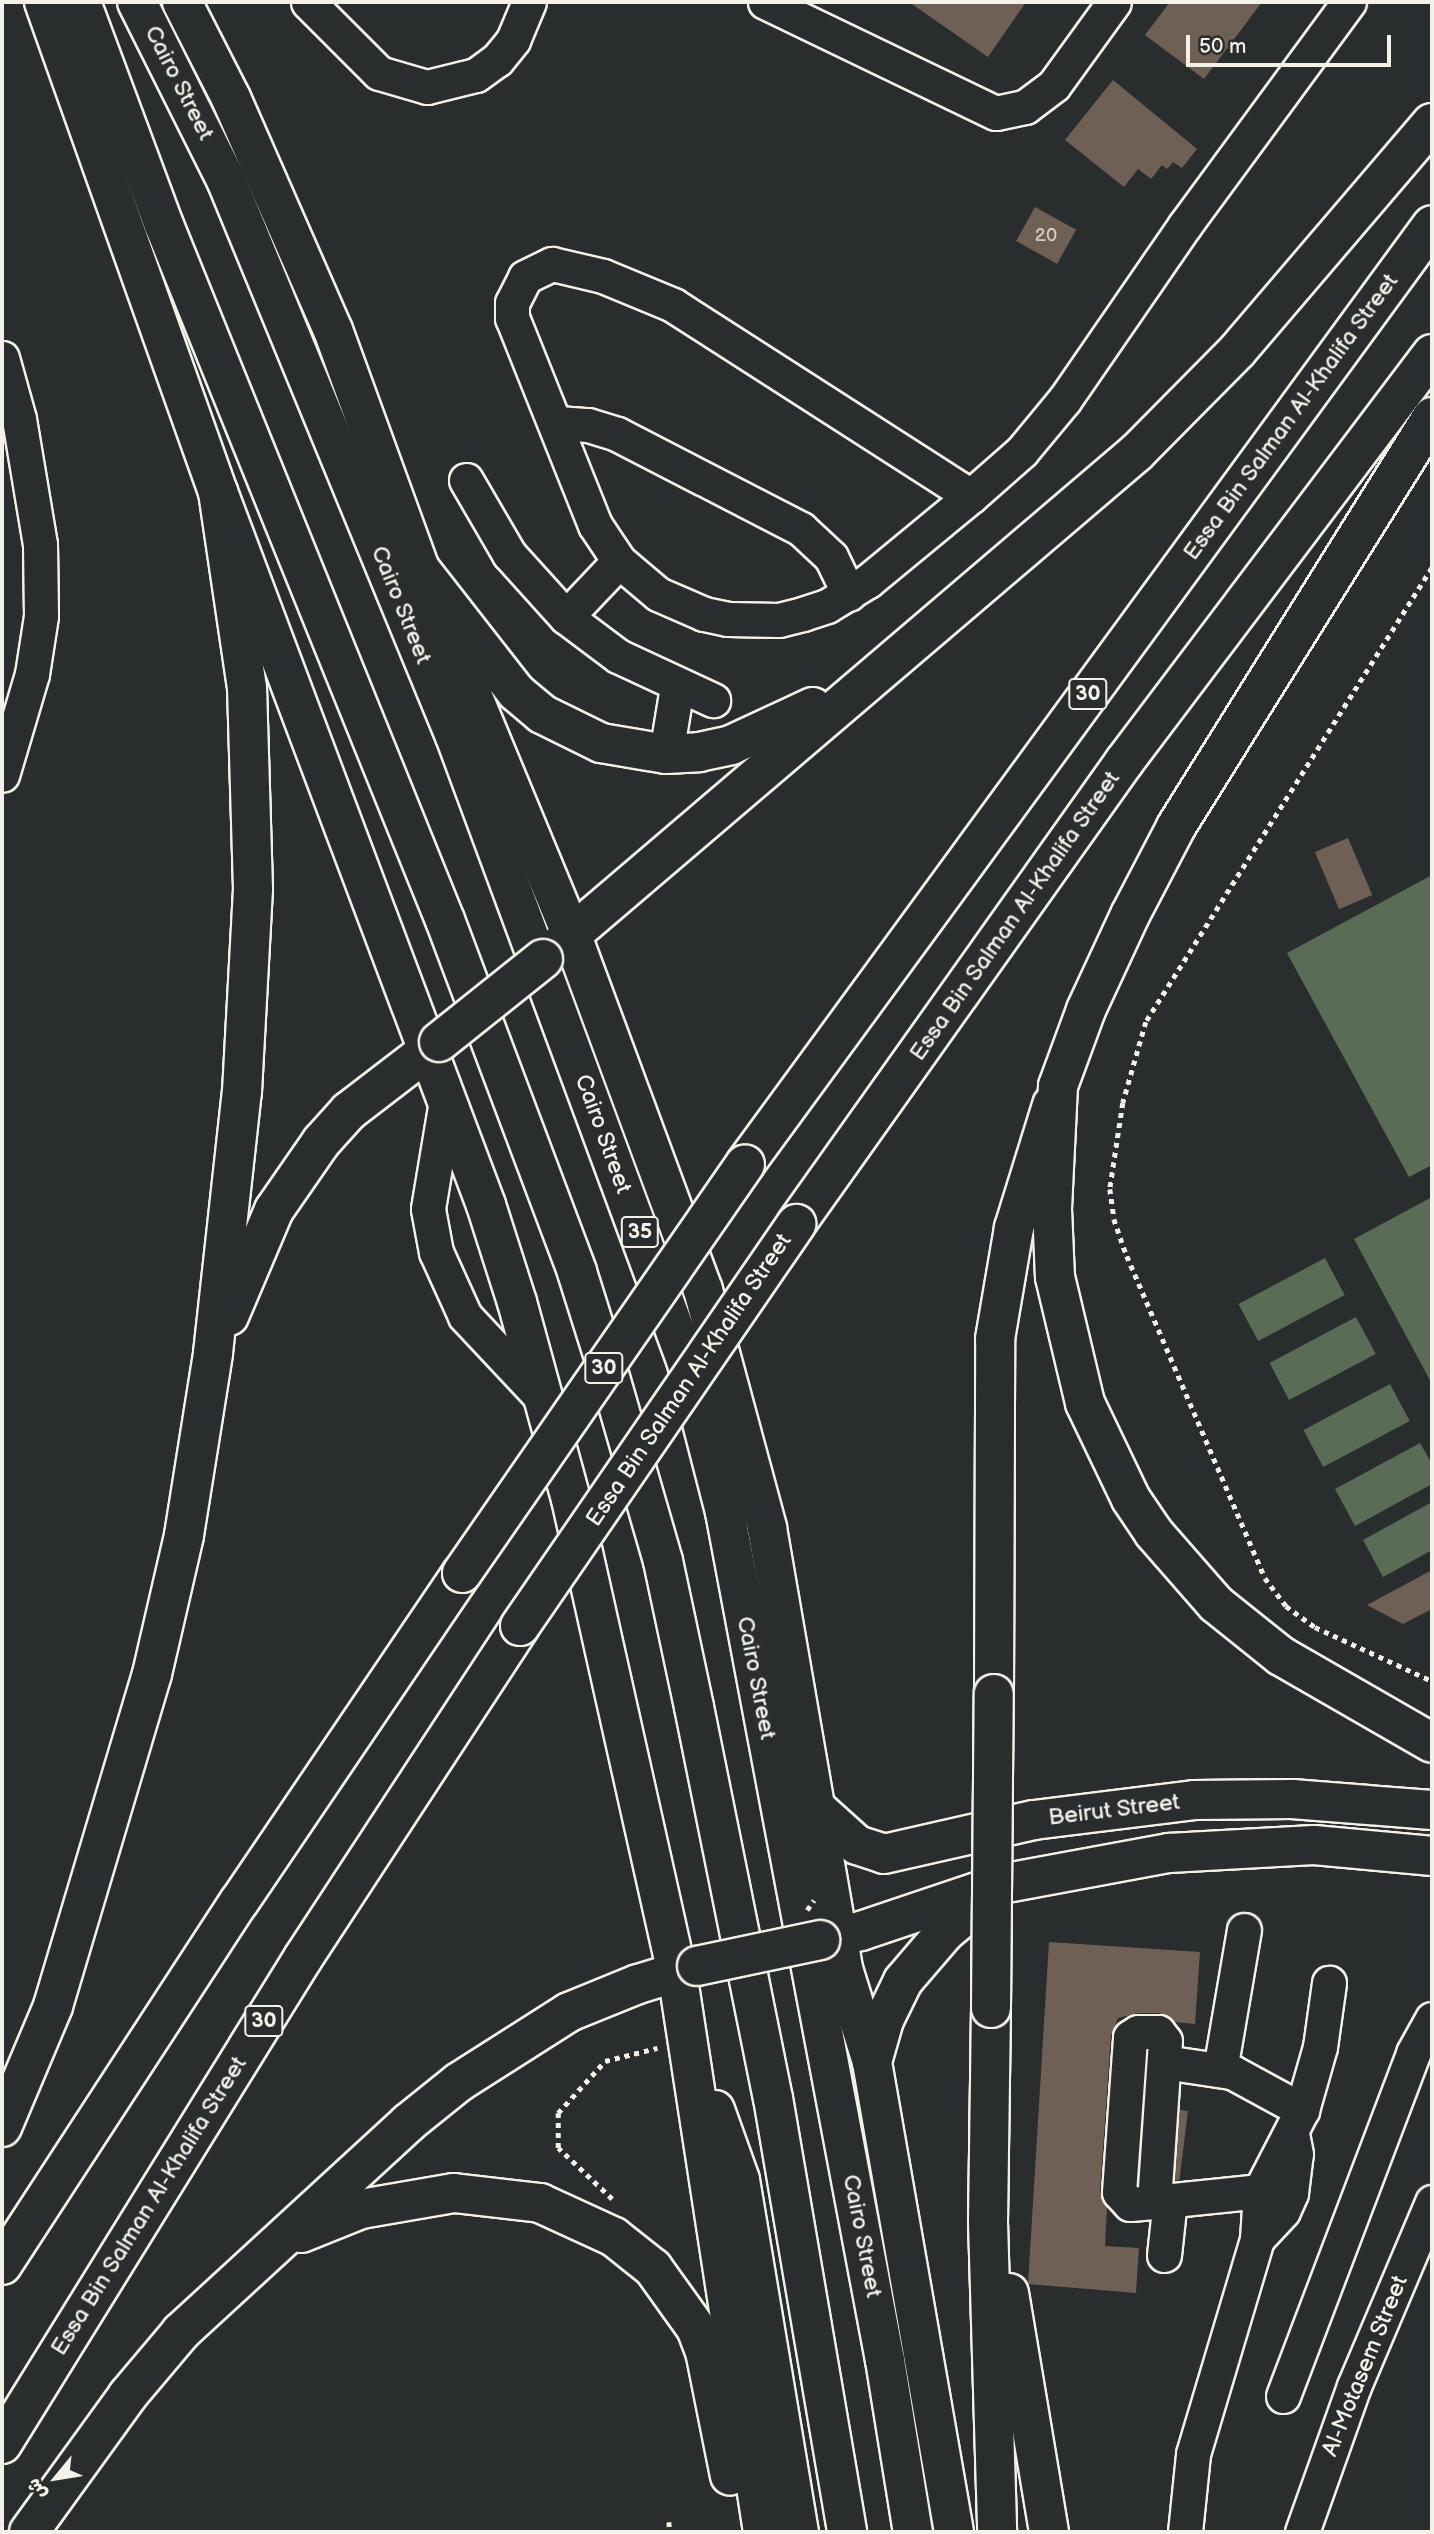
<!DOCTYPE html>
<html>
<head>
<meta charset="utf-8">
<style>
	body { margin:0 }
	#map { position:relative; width:1434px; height:2534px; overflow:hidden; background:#2a2d2e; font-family:"Balsamiq Sans","Playpen Sans Arabic",sans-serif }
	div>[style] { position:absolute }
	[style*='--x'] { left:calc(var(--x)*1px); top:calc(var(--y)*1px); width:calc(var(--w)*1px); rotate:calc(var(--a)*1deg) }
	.green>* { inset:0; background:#5a6c56; transform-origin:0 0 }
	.building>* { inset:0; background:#6f6056; transform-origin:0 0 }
	.path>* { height:4.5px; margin-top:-2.25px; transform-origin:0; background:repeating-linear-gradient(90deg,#f4f1e8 0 5px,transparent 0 10px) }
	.roads { filter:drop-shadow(2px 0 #f4f1e8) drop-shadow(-2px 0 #f4f1e8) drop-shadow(0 2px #f4f1e8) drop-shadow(0 -2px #f4f1e8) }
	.minor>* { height:33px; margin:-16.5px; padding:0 16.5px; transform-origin:16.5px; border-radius:16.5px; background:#2a2d2e }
	.major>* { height:38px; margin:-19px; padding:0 19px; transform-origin:19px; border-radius:19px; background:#2a2d2e }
	.highway>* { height:38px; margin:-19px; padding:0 19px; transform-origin:19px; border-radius:19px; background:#2a2d2e }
	.path-bridge>* { height:4.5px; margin-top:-2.25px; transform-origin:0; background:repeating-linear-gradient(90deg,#f4f1e8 0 5px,transparent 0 10px) }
	.bridges { filter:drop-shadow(2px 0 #f4f1e8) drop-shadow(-2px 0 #f4f1e8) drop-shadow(0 2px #f4f1e8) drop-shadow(0 -2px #f4f1e8) }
	.major-bridge>* { height:38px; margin:-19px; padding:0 19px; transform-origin:19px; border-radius:19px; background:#2a2d2e }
	.highway-bridge>* { height:38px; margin:-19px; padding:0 19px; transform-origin:19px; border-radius:19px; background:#2a2d2e }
	span { translate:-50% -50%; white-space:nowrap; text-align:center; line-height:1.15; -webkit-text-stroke:5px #2a2d2e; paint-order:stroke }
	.number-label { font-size:19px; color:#d3cdc4 }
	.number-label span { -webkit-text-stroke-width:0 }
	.shield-label span { padding:2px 5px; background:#2a2d2e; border:2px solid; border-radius:5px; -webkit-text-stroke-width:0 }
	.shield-label { font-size:21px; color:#f4f1e8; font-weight:700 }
	.street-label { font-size:23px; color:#f4f1e8 }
	.frame { position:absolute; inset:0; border:4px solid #f4f1e8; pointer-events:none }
	.north { position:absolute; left:21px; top:2443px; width:70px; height:70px; -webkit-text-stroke:5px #2a2d2e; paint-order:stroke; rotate:240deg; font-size:19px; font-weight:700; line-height:28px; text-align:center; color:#f4f1e8 }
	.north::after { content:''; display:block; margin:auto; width:24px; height:32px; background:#f4f1e8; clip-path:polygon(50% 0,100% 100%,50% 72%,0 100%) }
	.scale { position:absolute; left:1186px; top:35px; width:205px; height:32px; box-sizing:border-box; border:4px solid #f4f1e8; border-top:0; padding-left:9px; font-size:21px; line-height:24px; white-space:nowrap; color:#f4f1e8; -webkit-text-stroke:5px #2a2d2e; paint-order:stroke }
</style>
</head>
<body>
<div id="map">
	<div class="green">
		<div style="clip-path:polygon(1432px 875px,1432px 1165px,1409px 1177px,1287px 953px)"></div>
		<div style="clip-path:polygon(1432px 1197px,1432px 1384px,1354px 1239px)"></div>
		<div style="left:1325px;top:1258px;width:42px;height:98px;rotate:62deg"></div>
		<div style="left:1356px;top:1317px;width:42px;height:98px;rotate:62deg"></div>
		<div style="left:1390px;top:1384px;width:42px;height:98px;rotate:62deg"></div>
		<div style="clip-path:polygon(1420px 1443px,1432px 1464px,1432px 1484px,1355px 1526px,1335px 1489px)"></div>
		<div style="clip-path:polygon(1432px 1502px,1432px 1550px,1383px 1577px,1363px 1540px)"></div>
	</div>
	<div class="building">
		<div style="clip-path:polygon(909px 2px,1026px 2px,988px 57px)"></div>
		<div style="clip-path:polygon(1170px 2px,1262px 2px,1204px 79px,1145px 35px)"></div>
		<div style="clip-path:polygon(1113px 80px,1197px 149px,1182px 168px,1173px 162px,1167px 169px,1162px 165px,1151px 179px,1138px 169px,1124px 187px,1065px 140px)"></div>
		<div style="left:1035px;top:207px;width:47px;height:39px;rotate:29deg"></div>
		<div style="left:1348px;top:838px;width:62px;height:36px;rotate:67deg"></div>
		<div style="clip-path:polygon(1432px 1570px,1432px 1609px,1403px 1624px,1367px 1605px)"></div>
		<div style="clip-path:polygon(1049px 1942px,1200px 1952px,1195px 2024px,1175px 2022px,1159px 2013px,1138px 2013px,1118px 2018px,1111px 2036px,1100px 2191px,1107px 2207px,1105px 2246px,1139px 2248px,1136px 2293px,1028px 2284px)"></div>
		<div style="left:1180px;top:2110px;width:8px;height:70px;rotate:7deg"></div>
	</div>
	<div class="path">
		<div style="--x:1432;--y:568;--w:537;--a:122.21"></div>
		<div style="--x:1146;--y:1022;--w:84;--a:105.9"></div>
		<div style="--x:1123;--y:1103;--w:87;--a:98.6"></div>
		<div style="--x:1110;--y:1189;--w:30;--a:82"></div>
		<div style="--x:1114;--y:1219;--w:39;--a:71"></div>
		<div style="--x:1127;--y:1256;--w:350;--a:66.8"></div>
		<div style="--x:1265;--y:1578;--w:35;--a:53"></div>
		<div style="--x:1286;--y:1606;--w:36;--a:36"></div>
		<div style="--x:1315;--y:1627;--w:129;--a:24.8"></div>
		<div style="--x:612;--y:2199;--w:74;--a:-136.6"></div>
		<div style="--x:558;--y:2148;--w:35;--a:-90"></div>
		<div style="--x:558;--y:2113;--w:70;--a:-47.9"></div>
		<div style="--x:605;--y:2061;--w:54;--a:-14"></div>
		<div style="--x:669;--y:2522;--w:10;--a:84"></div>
	</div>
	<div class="roads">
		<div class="minor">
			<div style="--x:308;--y:2;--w:100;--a:45"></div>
			<div style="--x:379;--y:73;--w:50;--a:16.3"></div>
			<div style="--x:427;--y:87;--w:50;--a:-13.8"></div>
			<div style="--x:476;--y:75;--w:26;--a:-36"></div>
			<div style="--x:497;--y:60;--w:26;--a:-51"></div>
			<div style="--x:513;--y:40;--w:41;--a:-67.2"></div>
			<div style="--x:765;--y:2;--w:256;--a:25.7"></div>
			<div style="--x:996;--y:113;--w:30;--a:-12"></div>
			<div style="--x:1025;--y:107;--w:36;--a:-37"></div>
			<div style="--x:1054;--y:85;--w:102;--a:-54.1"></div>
			<div style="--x:552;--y:264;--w:52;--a:13.2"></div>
			<div style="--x:603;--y:276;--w:76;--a:22.5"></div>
			<div style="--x:673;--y:305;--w:354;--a:32.7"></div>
			<div style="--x:971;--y:496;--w:134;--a:140.5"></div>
			<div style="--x:868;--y:581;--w:48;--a:148.6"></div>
			<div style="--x:827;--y:606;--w:25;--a:162"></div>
			<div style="--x:803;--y:614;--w:25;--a:166"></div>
			<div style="--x:779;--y:620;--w:51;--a:-178.9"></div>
			<div style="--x:728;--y:619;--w:25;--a:-168"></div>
			<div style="--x:704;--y:614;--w:50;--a:-156.5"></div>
			<div style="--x:658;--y:594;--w:51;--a:-139.8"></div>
			<div style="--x:619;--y:561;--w:43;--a:-123.7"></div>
			<div style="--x:595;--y:525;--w:223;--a:-111.8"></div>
			<div style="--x:512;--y:318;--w:15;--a:-90"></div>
			<div style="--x:512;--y:303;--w:29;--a:-63"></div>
			<div style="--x:525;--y:277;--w:30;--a:-26"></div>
			<div style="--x:2;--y:358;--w:63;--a:74.4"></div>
			<div style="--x:19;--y:419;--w:127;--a:80.5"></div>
			<div style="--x:40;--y:544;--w:72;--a:89.2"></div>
			<div style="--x:41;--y:616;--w:59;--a:98.8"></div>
			<div style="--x:32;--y:674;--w:105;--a:106.5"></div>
			<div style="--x:558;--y:423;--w:30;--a:4"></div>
			<div style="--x:588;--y:425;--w:30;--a:17"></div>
			<div style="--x:617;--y:434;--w:207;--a:27.3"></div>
			<div style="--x:801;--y:529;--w:41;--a:43"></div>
			<div style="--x:831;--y:557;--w:41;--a:64.1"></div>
			<div style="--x:466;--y:480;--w:86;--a:59.8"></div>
			<div style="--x:509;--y:554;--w:85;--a:47.9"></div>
			<div style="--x:566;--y:617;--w:65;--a:36.9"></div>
			<div style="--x:618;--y:656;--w:105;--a:24.9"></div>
			<div style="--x:971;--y:496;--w:68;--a:-41.4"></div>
			<div style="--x:1022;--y:451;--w:67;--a:-50.4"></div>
			<div style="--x:1065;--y:399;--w:211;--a:-55.4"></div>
			<div style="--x:1185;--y:225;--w:277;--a:-53.7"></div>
			<div style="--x:566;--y:617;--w:77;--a:-46.6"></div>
			<div style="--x:666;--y:754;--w:68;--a:-80.7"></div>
			<div style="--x:446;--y:1101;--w:109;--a:99.5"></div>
			<div style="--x:428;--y:1209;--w:44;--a:79.5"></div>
			<div style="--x:436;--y:1252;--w:70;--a:65.6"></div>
			<div style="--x:465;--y:1316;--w:115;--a:46.8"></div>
			<div style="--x:1138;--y:2032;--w:20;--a:0"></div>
			<div style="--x:1158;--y:2032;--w:11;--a:52"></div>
			<div style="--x:1165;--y:2041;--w:161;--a:93.9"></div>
			<div style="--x:1154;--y:2202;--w:24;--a:175"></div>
			<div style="--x:1130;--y:2204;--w:16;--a:-133"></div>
			<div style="--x:1119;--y:2192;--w:155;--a:-85.9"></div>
			<div style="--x:1130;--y:2037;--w:9;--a:-32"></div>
			<div style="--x:1164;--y:2062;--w:69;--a:8.4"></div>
			<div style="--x:1232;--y:2072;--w:80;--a:28.5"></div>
			<div style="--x:1220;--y:2070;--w:142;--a:-80.3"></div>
			<div style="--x:1154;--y:2202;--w:107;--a:-5.9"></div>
			<div style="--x:1257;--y:2239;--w:38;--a:-47"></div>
			<div style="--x:1283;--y:2211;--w:20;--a:-66"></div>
			<div style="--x:1291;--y:2193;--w:39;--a:-83"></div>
			<div style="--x:1296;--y:2154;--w:20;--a:-101"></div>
			<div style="--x:1164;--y:2255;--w:55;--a:-83.8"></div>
			<div style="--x:1283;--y:2396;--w:367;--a:-69.2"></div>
			<div style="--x:1413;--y:2053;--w:39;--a:-61"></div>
			<div style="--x:1185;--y:2532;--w:78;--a:-84.1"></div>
			<div style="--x:1193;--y:2454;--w:224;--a:-73.4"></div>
			<div style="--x:1257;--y:2239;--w:48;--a:-86.4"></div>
			<div style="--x:1260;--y:2191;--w:91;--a:-62.6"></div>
			<div style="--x:1302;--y:2110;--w:66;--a:-74.1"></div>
			<div style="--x:1320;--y:2047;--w:65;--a:-82"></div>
			<div style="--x:1302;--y:2532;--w:155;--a:-70.4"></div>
			<div style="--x:1354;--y:2386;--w:200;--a:-67"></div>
		</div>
		<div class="major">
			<div style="--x:44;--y:2;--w:520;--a:70.45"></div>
			<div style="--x:218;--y:492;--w:762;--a:69.4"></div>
			<div style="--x:486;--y:1205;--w:102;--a:72.3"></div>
			<div style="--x:517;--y:1302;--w:204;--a:74.7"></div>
			<div style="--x:571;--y:1499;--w:485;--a:77.4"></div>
			<div style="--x:677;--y:1972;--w:567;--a:81.27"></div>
			<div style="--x:81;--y:2;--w:238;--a:69.6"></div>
			<div style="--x:164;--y:225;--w:750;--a:67.99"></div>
			<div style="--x:445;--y:920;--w:376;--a:69.4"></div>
			<div style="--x:577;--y:1272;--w:100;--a:72.5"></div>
			<div style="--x:607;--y:1367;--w:202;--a:73.9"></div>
			<div style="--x:663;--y:1561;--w:149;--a:78"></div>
			<div style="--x:694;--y:1707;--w:399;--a:78.6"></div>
			<div style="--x:773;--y:2098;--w:440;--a:80.3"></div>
			<div style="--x:137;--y:2;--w:201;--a:63.4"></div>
			<div style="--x:227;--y:182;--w:599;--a:67.63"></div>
			<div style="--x:455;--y:736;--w:665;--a:69.69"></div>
			<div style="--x:686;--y:1360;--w:157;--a:75.6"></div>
			<div style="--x:725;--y:1512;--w:863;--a:79.32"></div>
			<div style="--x:885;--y:2360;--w:174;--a:80.8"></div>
			<div style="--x:182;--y:2;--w:108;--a:63"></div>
			<div style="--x:231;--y:98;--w:253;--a:66.3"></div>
			<div style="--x:333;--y:330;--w:254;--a:70"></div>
			<div style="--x:420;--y:569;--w:397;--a:67.5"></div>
			<div style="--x:572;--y:936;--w:377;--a:69.7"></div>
			<div style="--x:703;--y:1290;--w:246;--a:74.9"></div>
			<div style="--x:767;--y:1528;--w:451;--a:80.2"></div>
			<div style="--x:844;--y:1972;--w:94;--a:72.7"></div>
			<div style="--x:872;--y:2062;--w:477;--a:80.1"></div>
			<div style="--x:994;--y:1694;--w:355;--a:-89.8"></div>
			<div style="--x:995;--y:1339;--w:113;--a:-80.3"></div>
			<div style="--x:1014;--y:1228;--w:129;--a:-72.8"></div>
			<div style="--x:816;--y:1808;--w:55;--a:42.1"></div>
			<div style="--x:857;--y:1845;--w:28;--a:18"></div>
			<div style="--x:884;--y:1854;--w:154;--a:-12.8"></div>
			<div style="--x:1034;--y:1820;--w:161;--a:-7.1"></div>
			<div style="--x:1194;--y:1800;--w:98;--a:-0.6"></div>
			<div style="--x:1292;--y:1799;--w:140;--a:4.5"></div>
			<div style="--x:820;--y:1940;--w:42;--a:-12.4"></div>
			<div style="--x:861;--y:1931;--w:148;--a:-18.6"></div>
			<div style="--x:1001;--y:1884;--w:171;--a:-10.5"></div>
			<div style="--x:1169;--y:1853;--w:145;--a:-3.2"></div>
			<div style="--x:1314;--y:1845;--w:119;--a:5.3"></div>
			<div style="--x:991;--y:2008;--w:214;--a:90.8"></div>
			<div style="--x:988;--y:2222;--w:310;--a:88.3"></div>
			<div style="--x:872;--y:2062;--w:44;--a:-74.1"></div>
			<div style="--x:884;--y:2020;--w:43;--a:-64"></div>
			<div style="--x:903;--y:1981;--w:65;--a:-49.4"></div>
			<div style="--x:945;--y:1932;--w:56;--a:-39.9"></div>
			<div style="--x:715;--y:2110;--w:74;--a:70.3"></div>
			<div style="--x:740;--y:2180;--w:357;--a:80.5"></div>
			<div style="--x:301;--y:2233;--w:65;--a:-21.8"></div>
			<div style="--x:361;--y:2209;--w:94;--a:-9.8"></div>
			<div style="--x:454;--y:2193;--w:87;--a:6.6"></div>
			<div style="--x:540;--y:2203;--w:81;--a:24.7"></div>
			<div style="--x:614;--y:2237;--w:50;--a:38.5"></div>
			<div style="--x:653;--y:2268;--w:74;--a:54.4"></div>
			<div style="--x:696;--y:2328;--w:25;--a:69"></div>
			<div style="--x:705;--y:2351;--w:127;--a:78.7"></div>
			<div style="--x:1009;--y:2293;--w:242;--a:80.5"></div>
			<div style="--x:29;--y:2532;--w:169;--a:-54.1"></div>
			<div style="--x:128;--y:2395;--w:82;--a:-49.9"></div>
			<div style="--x:181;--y:2332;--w:309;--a:-42.6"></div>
			<div style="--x:408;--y:2123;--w:65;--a:-38.8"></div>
			<div style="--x:459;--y:2082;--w:130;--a:-32.5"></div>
			<div style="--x:569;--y:2012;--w:74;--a:-22.1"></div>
			<div style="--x:638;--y:1984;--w:62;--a:-17"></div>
		</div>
		<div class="highway">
			<div style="--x:1432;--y:417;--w:483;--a:122"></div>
			<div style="--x:1176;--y:827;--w:99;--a:117.6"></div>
			<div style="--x:1130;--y:915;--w:105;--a:114.9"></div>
			<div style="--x:1086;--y:1010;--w:81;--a:110.2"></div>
			<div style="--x:1058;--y:1086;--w:123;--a:92.8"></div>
			<div style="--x:1052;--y:1209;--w:68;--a:87.5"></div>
			<div style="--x:1055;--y:1277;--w:130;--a:76.6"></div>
			<div style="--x:1085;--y:1403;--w:106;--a:64.4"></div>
			<div style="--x:1131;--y:1499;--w:40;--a:56"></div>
			<div style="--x:1153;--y:1532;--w:96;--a:48.8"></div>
			<div style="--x:1216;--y:1604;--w:83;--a:38.7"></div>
			<div style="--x:1281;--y:1656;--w:174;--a:29.9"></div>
			<div style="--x:420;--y:569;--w:156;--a:52"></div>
			<div style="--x:516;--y:692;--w:34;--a:40"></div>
			<div style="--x:542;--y:714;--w:66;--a:26.2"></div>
			<div style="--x:601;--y:743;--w:66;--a:9.6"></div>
			<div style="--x:666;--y:754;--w:33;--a:-3"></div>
			<div style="--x:699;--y:752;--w:33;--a:-12"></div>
			<div style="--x:731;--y:745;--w:90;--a:-24.9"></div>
			<div style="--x:543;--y:959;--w:781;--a:-40.48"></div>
			<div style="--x:1137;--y:452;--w:142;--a:-45.3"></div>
			<div style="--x:1237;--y:351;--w:300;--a:-49.5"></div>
			<div style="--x:745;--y:1164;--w:1163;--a:-53.81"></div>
			<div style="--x:796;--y:1224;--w:567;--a:-54.63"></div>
			<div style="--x:1124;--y:762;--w:511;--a:-52.95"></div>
			<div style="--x:229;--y:1316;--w:115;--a:-67"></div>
			<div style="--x:274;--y:1210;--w:83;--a:-55.3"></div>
			<div style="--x:321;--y:1142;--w:42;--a:-47.9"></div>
			<div style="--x:349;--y:1111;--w:113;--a:-37.5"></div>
			<div style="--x:2;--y:2127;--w:131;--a:-67.1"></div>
			<div style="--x:53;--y:2006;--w:346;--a:-73.4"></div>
			<div style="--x:152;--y:1674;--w:143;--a:-77"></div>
			<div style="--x:184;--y:1535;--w:184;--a:-80.9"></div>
			<div style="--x:213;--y:1353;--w:263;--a:-83.7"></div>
			<div style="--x:242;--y:1092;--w:203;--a:-86.9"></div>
			<div style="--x:253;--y:889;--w:201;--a:-91.7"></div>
			<div style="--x:247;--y:688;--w:198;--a:-98.4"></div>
			<div style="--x:2;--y:2265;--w:434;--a:-56.9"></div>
			<div style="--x:239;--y:1902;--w:397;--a:-55.9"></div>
			<div style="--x:2;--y:2444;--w:572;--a:-58.23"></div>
			<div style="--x:303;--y:1958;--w:397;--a:-56.8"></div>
		</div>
	</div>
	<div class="path-bridge">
		<div style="--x:807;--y:1910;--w:12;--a:-55"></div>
	</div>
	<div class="bridges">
		<div class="major-bridge">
			<div style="--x:697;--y:1966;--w:126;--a:-11.9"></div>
			<div style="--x:991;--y:2008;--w:314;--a:-89.5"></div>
		</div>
		<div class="highway-bridge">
			<div style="--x:439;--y:1042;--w:133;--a:-38.6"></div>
			<div style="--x:462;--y:1573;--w:497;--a:-55.3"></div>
			<div style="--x:520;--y:1626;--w:488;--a:-55.5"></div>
		</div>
	</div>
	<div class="number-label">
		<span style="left:1046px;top:236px">20</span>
	</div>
	<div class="shield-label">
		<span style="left:1088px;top:694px">30</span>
		<span style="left:640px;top:1232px">35</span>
		<span style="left:604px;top:1368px">30</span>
		<span style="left:264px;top:2021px">30</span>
	</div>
	<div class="street-label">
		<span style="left:179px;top:83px;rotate:63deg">Cairo Street</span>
		<span style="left:1291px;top:417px;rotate:-54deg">Essa Bin Salman Al-Khalifa Street</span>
		<span style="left:401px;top:605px;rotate:68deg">Cairo Street</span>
		<span style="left:1015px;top:916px;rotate:-55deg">Essa Bin Salman Al-Khalifa Street</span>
		<span style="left:603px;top:1134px;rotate:70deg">Cairo Street</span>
		<span style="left:689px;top:1380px;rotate:-56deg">Essa Bin Salman Al-Khalifa Street</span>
		<span style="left:756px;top:1678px;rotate:79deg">Cairo Street</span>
		<span style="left:1114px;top:1810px;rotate:-7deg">Beirut Street</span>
		<span style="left:149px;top:2206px;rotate:-58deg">Essa Bin Salman Al-Khalifa Street</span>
		<span style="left:862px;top:2236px;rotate:79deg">Cairo Street</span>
		<span style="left:1365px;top:2366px;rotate:-68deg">Al-Motasem Street</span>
	</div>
	<div class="frame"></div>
	<div class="north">ش</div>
	<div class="scale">50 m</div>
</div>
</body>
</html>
